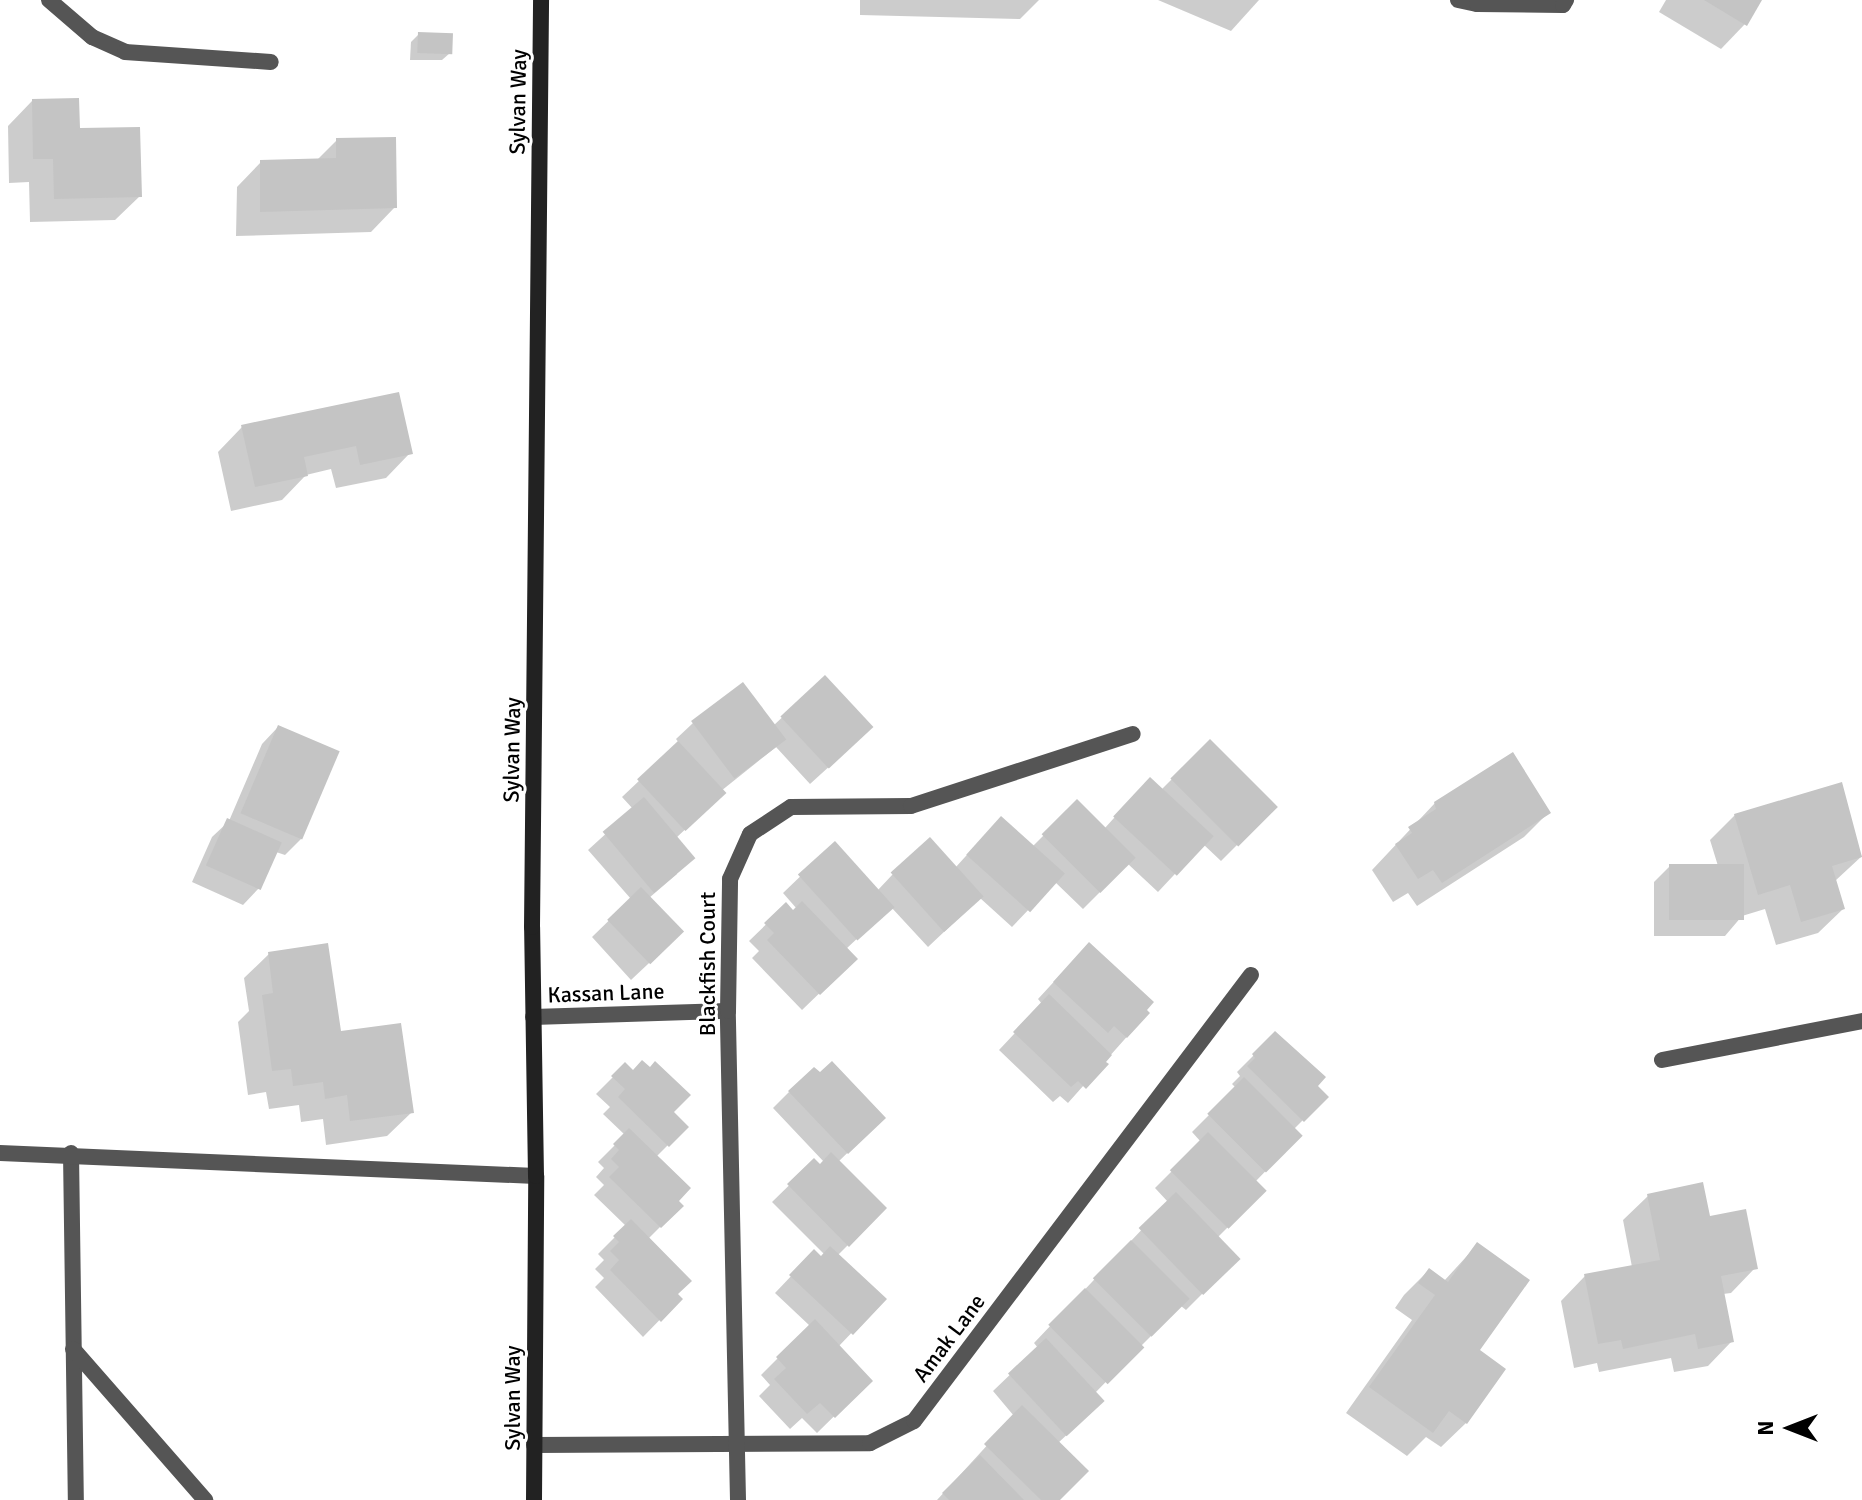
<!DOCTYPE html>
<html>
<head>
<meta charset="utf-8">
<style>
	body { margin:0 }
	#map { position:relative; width:1862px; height:1500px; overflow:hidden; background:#fff; font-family:Signika,sans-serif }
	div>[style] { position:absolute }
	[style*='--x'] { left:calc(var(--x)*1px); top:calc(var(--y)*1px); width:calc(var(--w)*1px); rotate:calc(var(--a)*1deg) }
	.shadow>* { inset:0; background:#0003 }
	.building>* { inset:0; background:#c4c4c4; transform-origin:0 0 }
	.lane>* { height:16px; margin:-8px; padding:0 8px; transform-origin:8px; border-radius:8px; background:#555 }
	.street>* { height:16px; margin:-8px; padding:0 8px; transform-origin:8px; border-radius:8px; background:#555 }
	.secondary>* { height:16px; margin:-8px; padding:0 8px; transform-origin:8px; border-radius:8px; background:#222 }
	span { translate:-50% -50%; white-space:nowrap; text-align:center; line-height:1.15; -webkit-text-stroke:6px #fff; paint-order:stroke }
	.street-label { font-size:22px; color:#000 }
	.north { position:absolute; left:1750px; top:1388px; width:80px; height:80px; -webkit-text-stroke:6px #fff; paint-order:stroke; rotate:270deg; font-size:22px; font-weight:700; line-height:32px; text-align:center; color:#000 }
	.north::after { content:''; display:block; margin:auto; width:28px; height:36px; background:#000; clip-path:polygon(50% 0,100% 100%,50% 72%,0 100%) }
</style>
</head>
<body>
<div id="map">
	<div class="shadow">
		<div style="clip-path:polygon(860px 0,1039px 0,1020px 19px,860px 15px)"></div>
		<div style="clip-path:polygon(1158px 0,1259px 0,1231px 31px)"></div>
		<div style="clip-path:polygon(1666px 0,1760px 0,1745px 24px,1721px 49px,1659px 12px)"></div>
		<div style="clip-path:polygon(419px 34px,450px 53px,442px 60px,410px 60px,411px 42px)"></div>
		<div style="clip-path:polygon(32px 101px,78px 130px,140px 196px,115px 220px,30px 222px,29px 182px,9px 183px,8px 126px)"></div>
		<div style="clip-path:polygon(337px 140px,395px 207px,371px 232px,236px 236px,237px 187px,261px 162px,316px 161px)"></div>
		<div style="clip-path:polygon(242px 427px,410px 453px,386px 478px,336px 488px,331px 469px,306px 475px,282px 500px,231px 511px,218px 452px)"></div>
		<div style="clip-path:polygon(825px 677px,854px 744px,810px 784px,776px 747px,721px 791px,707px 809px,676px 838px,677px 874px,649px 898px,665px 948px,631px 980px,592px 937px,631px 899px,588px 850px,633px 809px,622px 797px,679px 743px,676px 739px,693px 723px,773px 726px)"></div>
		<div style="clip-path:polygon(278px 727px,301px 839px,285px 855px,276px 852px,259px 888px,243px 905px,192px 882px,212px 837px,229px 821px,262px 744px)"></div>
		<div style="clip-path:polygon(1210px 741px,1275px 807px,1221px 861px,1203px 844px,1158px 892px,1128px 864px,1083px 909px,1055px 882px,1012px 927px,980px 898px,928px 947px,891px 907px,846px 949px,855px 959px,802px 1010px,752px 958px,759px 951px,749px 941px,786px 905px,793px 913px,797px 909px,783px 893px,834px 844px,877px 891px,893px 874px,955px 868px,985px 835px,1032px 847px,1077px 802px,1104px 829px,1134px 796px,1161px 790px)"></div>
		<div style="clip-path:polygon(1435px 803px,1549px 812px,1524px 837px,1417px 906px,1408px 893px,1393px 902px,1372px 870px)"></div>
		<div style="clip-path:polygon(1735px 815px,1862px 856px,1835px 881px,1843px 909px,1818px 933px,1776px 945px,1765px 909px,1742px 916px,1725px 936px,1654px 936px,1654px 882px,1670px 866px,1718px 866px,1710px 840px)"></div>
		<div style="clip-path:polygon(269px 954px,412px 1112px,387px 1136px,326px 1145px,323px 1119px,301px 1122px,299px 1105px,269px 1109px,266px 1092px,248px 1095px,238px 1022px,249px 1011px,244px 978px)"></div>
		<div style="clip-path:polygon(1073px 961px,1148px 1013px,1068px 1103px,1060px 1096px,1053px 1102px,999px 1050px,1042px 1004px,1038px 999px)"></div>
		<div style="clip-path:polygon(1275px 1034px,1326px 1097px,1294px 1129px,1300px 1136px,1255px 1182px,1264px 1191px,1217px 1238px,1237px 1259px,1186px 1310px,1181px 1306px,1140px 1347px,1094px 1394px,1085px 1418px,1058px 1443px,1057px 1500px,937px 1500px,1014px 1416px,993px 1391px,1038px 1348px,1034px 1343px,1168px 1202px,1155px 1188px,1201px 1142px,1192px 1132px,1236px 1088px,1232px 1084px,1240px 1076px,1237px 1072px)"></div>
		<div style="clip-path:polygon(625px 1065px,686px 1127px,656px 1157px,681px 1206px,648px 1239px,680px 1299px,643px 1337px,595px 1287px,604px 1278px,595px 1269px,604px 1260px,598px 1254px,626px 1226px,594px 1195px,604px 1185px,596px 1177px,604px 1168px,598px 1162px,625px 1135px,603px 1114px,610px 1107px,596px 1094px)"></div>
		<div style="clip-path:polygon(789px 1092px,867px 1134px,838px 1162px,885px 1208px,838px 1255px,884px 1299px,838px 1347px,870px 1381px,817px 1433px,802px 1418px,790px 1429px,759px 1396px,770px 1385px,761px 1375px,810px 1326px,775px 1293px,814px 1252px,821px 1258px,824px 1254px,772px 1202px,814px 1161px,819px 1167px,824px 1162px,773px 1108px)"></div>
		<div style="clip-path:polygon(1648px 1196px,1709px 1218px,1755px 1268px,1731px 1293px,1723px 1294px,1732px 1341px,1708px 1366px,1674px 1372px,1671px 1358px,1599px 1372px,1597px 1363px,1574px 1368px,1561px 1301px,1585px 1276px,1632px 1267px,1623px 1220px)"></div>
		<div style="clip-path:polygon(1477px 1245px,1466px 1423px,1441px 1447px,1426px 1437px,1407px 1456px,1346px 1413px,1412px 1320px,1395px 1308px,1404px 1295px,1429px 1270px,1444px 1281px)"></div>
	</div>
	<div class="building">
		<div style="clip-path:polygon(1704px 0,1762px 0,1747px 26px)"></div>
		<div style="left:418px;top:32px;width:35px;height:21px;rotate:2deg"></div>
		<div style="clip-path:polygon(79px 98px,80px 128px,140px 127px,142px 197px,54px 199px,53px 159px,33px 159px,32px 99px)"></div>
		<div style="clip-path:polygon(396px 137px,397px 208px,260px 212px,260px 160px,336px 158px,336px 138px)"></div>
		<div style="clip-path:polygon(399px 392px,413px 454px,360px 465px,356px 446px,304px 457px,308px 476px,255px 487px,241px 425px)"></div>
		<div style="left:825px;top:675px;width:71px;height:61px;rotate:47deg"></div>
		<div style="left:743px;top:682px;width:72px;height:65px;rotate:53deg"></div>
		<div style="left:278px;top:725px;width:67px;height:96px;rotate:23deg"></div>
		<div style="left:1210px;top:739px;width:96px;height:56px;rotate:45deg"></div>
		<div style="left:678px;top:741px;width:71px;height:56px;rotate:47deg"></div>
		<div style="clip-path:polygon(1513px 752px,1551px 813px,1442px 883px,1433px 870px,1418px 879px,1395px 844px,1412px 833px,1408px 827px,1436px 809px,1434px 802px)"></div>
		<div style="left:1150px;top:777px;width:87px;height:54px;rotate:43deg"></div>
		<div style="clip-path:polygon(1842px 782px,1862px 857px,1832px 866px,1845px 909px,1801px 922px,1790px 885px,1758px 895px,1734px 814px)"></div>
		<div style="left:644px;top:797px;width:80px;height:54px;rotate:50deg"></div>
		<div style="left:1077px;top:799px;width:83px;height:50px;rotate:45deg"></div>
		<div style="left:1001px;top:816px;width:86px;height:52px;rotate:42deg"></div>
		<div style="left:227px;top:818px;width:60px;height:52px;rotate:24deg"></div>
		<div style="left:930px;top:837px;width:80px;height:53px;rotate:48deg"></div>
		<div style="left:835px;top:841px;width:89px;height:50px;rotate:48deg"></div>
		<div style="left:1669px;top:864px;width:75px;height:56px"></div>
		<div style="left:641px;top:887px;width:62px;height:47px;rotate:46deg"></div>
		<div style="clip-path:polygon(802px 901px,858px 959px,820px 995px,767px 940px,774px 933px,764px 923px,786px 902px,793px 910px)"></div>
		<div style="clip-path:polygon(1089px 942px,1154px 1002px,1147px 1010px,1150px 1013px,1127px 1038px,1114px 1026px,1108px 1033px,1053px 982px)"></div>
		<div style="clip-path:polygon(328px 943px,341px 1031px,401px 1023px,414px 1113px,350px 1121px,347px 1095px,325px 1099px,323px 1082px,293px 1086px,291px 1069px,272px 1071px,262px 995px,273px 993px,268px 952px)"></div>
		<div style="clip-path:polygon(1049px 994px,1112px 1055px,1106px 1062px,1109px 1064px,1086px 1089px,1078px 1081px,1071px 1087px,1013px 1032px)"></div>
		<div style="clip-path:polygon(1275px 1031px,1326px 1077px,1318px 1086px,1329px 1097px,1304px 1122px,1247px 1066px,1255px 1058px,1252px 1054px)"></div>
		<div style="clip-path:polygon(642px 1060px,650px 1067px,655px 1061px,691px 1095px,674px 1112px,689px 1127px,669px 1147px,618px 1097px,625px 1089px,611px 1076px,625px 1062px,633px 1070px)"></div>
		<div style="clip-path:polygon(832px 1061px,886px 1118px,848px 1154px,788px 1091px,814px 1067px,820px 1072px)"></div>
		<div style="left:1244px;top:1077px;width:83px;height:52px;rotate:45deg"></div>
		<div style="clip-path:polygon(629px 1128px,691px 1188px,679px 1201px,684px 1206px,661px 1228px,609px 1177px,619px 1167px,611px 1159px,619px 1150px,613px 1144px)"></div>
		<div style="left:1208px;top:1132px;width:83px;height:54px;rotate:45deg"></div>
		<div style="clip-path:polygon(831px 1152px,887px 1208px,849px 1247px,787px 1184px,814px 1158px,820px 1164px)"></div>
		<div style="clip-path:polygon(1703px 1182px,1710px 1216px,1746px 1209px,1758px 1269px,1721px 1276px,1734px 1342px,1698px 1349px,1695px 1334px,1623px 1349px,1621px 1340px,1598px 1344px,1584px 1274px,1660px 1260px,1647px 1194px)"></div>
		<div style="left:1176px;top:1192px;width:93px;height:52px;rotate:46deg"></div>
		<div style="clip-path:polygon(631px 1219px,692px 1281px,678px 1294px,683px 1299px,661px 1322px,610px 1270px,619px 1260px,610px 1251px,619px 1242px,613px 1236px)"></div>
		<div style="left:1131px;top:1240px;width:83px;height:54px;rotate:45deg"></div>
		<div style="clip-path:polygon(1477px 1242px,1530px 1280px,1480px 1350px,1506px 1369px,1467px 1424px,1449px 1411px,1433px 1433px,1369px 1387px,1435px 1295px,1418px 1283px,1429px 1268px,1448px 1282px)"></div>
		<div style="clip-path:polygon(830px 1246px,887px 1299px,853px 1335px,789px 1275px,814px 1249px,821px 1256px)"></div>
		<div style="left:1085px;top:1288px;width:84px;height:52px;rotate:45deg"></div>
		<div style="clip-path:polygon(815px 1319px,873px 1381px,835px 1418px,820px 1403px,807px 1414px,774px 1379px,786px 1368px,776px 1357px)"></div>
		<div style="left:1046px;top:1338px;width:86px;height:52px;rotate:47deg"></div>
		<div style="clip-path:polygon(1022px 1405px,1089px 1471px,1060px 1500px,1041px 1500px,984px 1444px)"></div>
		<div style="clip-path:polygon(980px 1455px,1024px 1500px,949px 1500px,942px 1493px)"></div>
	</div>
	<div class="lane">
		<div style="--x:49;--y:0;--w:57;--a:40.7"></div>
		<div style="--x:92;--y:37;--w:36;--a:24"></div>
		<div style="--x:125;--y:52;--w:146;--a:3.9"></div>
		<div style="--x:1662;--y:1060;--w:204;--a:-11"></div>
		<div style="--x:71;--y:1153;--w:347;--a:89.2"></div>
		<div style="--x:73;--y:1349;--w:201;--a:48.8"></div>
	</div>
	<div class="street">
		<div style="--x:1458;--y:0;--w:19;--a:12"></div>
		<div style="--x:1477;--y:4;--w:86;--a:0.7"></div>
		<div style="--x:1563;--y:5;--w:6;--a:-59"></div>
		<div style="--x:533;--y:1017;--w:195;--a:-1.8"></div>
		<div style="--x:0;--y:1153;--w:536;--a:2.46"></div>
		<div style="--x:534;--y:1445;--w:336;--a:-0.3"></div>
		<div style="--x:870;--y:1443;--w:49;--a:-26.6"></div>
		<div style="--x:914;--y:1421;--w:559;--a:-52.93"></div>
		<div style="--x:738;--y:1500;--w:489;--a:-91.2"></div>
		<div style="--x:728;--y:1011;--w:132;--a:-89.1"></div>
		<div style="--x:730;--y:879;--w:49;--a:-66"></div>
		<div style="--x:750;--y:834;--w:49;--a:-33.4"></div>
		<div style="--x:791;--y:807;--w:120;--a:-0.5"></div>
		<div style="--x:911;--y:806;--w:233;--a:-18"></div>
	</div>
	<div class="secondary">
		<div style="--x:534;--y:1500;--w:324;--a:-89.6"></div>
		<div style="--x:536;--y:1176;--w:249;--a:-90.9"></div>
		<div style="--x:532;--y:927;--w:927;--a:-89.44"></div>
	</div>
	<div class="street-label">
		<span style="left:518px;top:102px;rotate:-89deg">Sylvan Way</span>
		<span style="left:512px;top:750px;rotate:-89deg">Sylvan Way</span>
		<span style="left:708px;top:964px;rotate:-90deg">Blackfish Court</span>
		<span style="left:606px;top:993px;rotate:-2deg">Kassan Lane</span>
		<span style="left:949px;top:1338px;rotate:-53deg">Amak Lane</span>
		<span style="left:513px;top:1398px;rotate:-90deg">Sylvan Way</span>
	</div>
	<div class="north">N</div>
</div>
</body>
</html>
